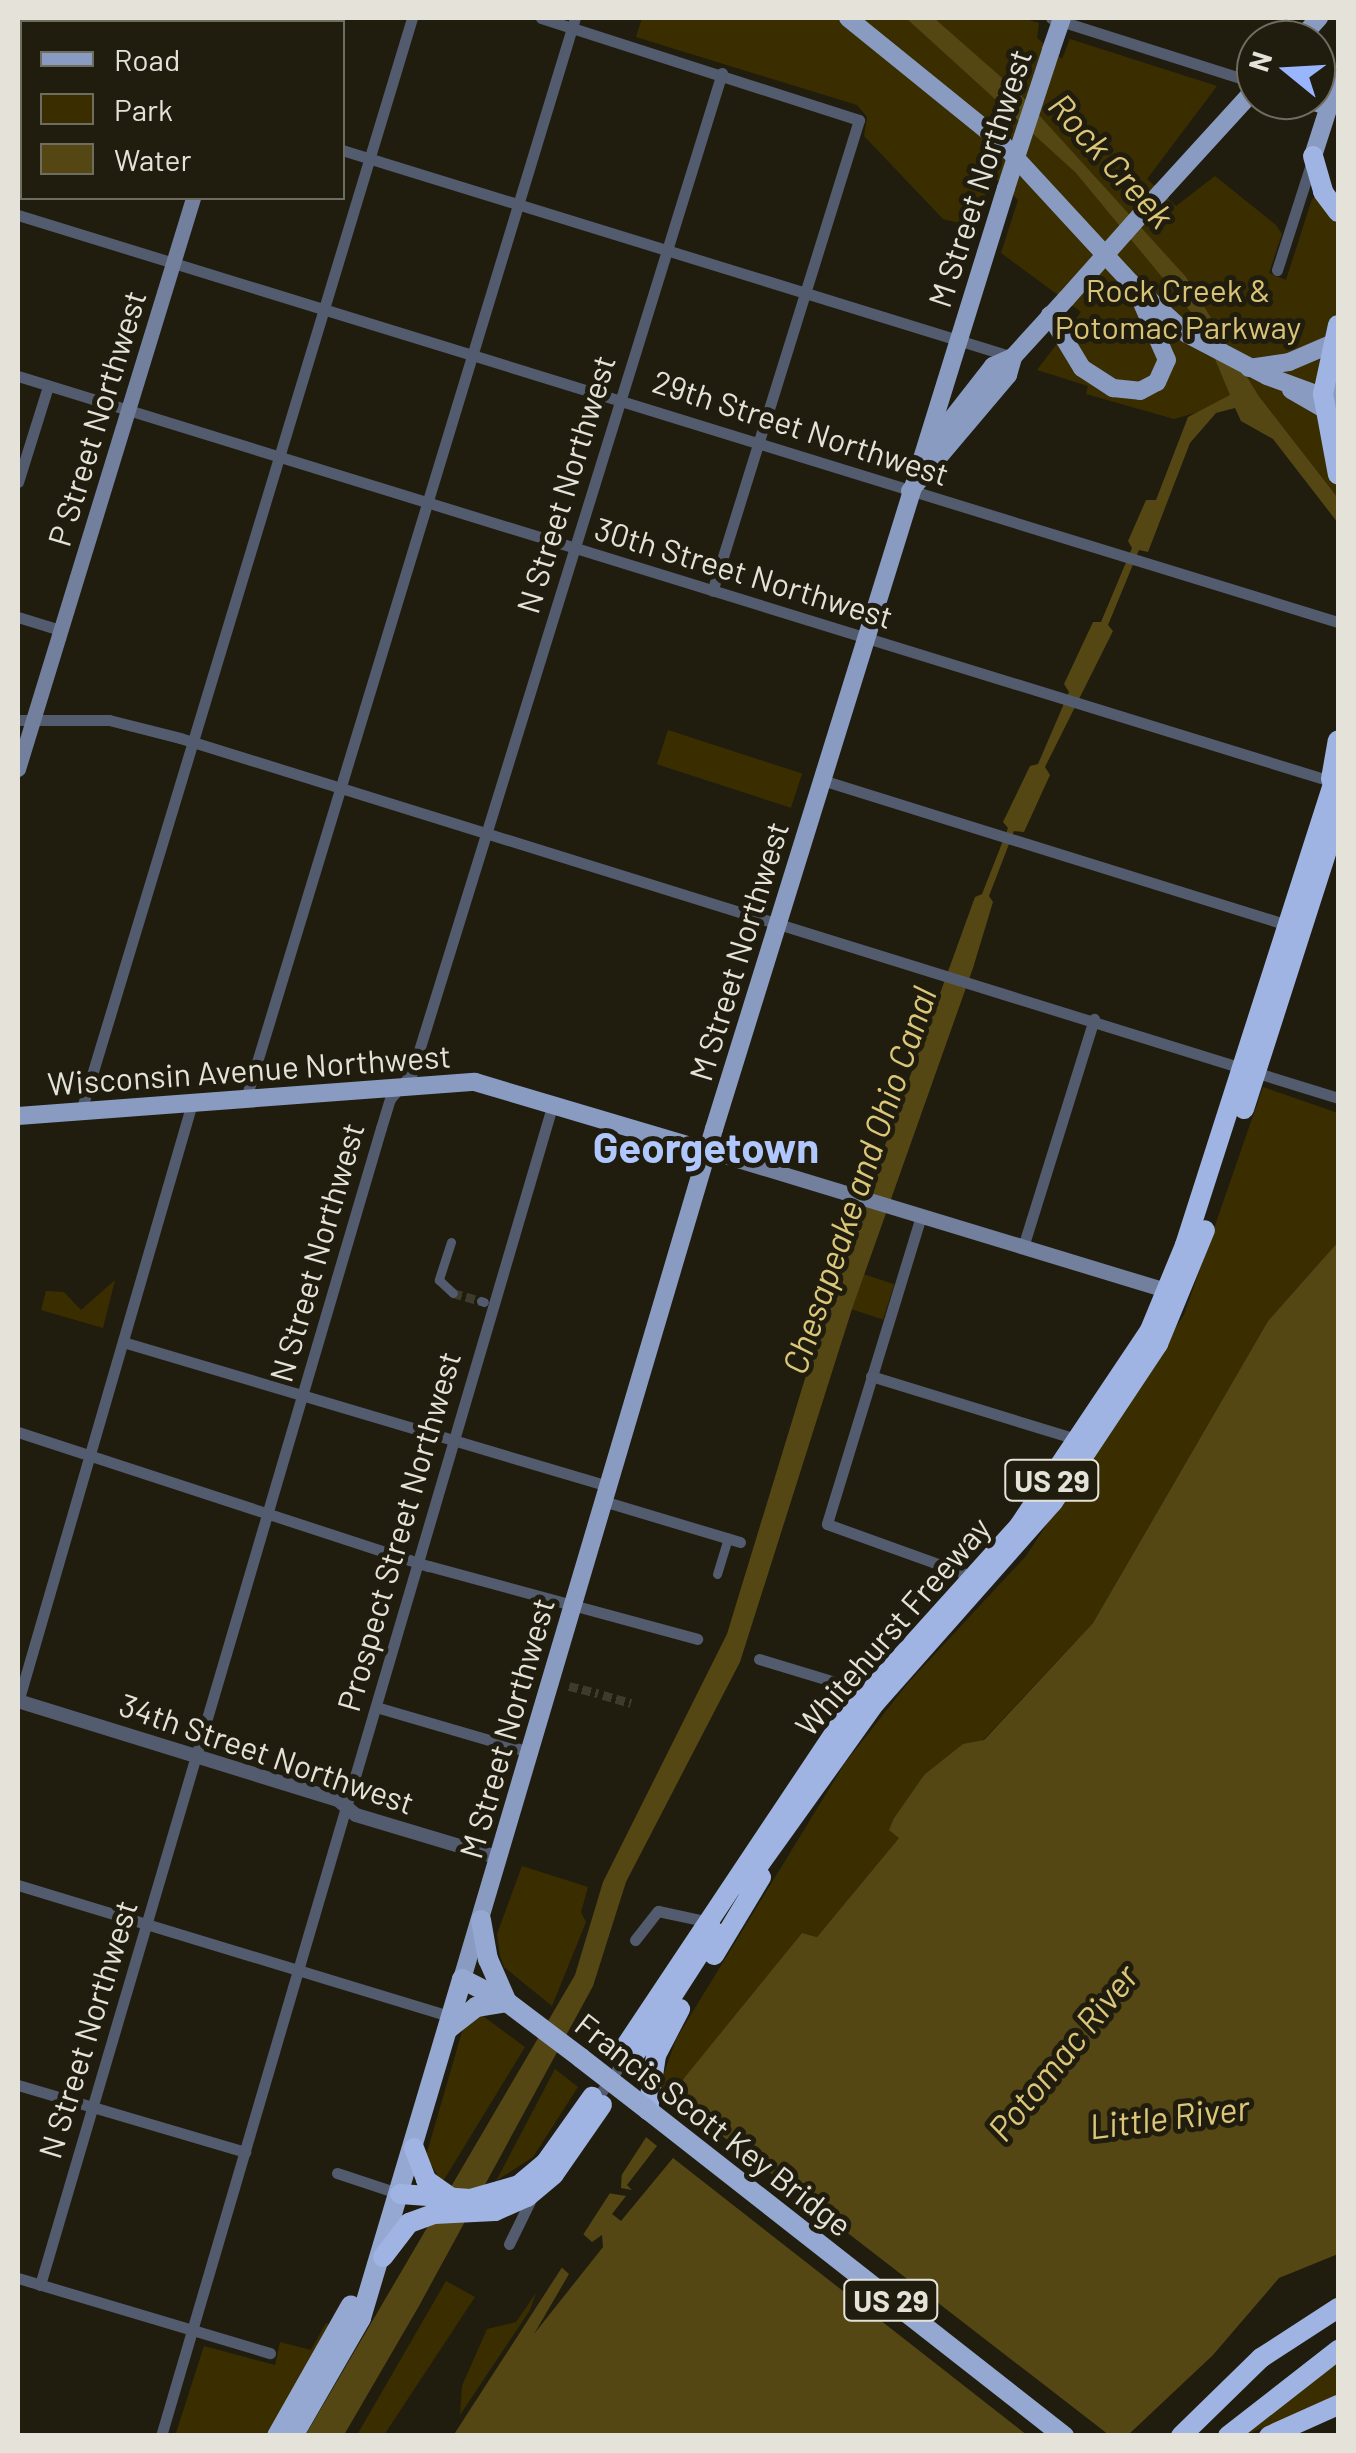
<!DOCTYPE html>
<html>
<head>
<meta charset="utf-8">
<style>
	body { margin:0 }
	#map { position:relative; width:1356px; height:2453px; overflow:hidden; background:#201d0f; font-family:Barlow,sans-serif }
	div>[style] { position:absolute }
	[style*='--x'] { left:calc(var(--x)*1px); top:calc(var(--y)*1px); width:calc(var(--w)*1px); rotate:calc(var(--a)*1deg) }
	.green>* { inset:0; background:#3a2e00; transform-origin:0 0 }
	.water>* { inset:0; background:#544713 }
	.pier>* { inset:0; background:#201d0f }
	.pedestrian-tunnel>* { height:9px; margin-top:-4.5px; transform-origin:0; background:repeating-linear-gradient(90deg,#3e3b2d 0 9px,transparent 0 13.5px) }
	.pedestrian>* { height:9px; margin:-4.5px; padding:0 4.5px; transform-origin:4.5px; border-radius:4.5px; background:#535b6e }
	.minor>* { height:11px; margin:-5.5px; padding:0 5.5px; transform-origin:5.5px; border-radius:5.5px; background:#535b6e }
	.tertiary>* { height:14px; margin:-7px; padding:0 7px; transform-origin:7px; border-radius:7px; background:#535b6e }
	.secondary>* { height:15px; margin:-7.5px; padding:0 7.5px; transform-origin:7.5px; border-radius:7.5px; background:#727f9d }
	.primary>* { height:18px; margin:-9px; padding:0 9px; transform-origin:9px; border-radius:9px; background:#8a9bc2 }
	.trunk>* { height:20px; margin:-10px; padding:0 10px; transform-origin:10px; border-radius:10px; background:#95a8d2 }
	.motorway>* { height:20px; margin:-10px; padding:0 10px; transform-origin:10px; border-radius:10px; background:#a0b4e3 }
	.primary-bridge>* { height:18px; margin:-9px; padding:0 9px; transform-origin:9px; border-radius:9px; background:#8a9bc2 }
	.trunk-bridge>* { height:20px; margin:-10px; padding:0 10px; transform-origin:10px; border-radius:10px; background:#95a8d2 }
	.motorway-bridge>* { height:20px; margin:-10px; padding:0 10px; transform-origin:10px; border-radius:10px; background:#a0b4e3 }
	span { translate:-50% -50%; white-space:nowrap; text-align:center; line-height:1.15; -webkit-text-stroke:10px #201d0f; paint-order:stroke }
	.shield-label span { padding:2px 8px; background:#201d0f; border:2px solid; border-radius:8px; -webkit-text-stroke-width:0 }
	.shield-label { font-size:30px; color:#e5e3d9; font-weight:700 }
	.street-label { font-size:32px; color:#e5e3d9 }
	.park-label { font-size:32px; color:#d9c476 }
	.water-label { font-size:35px; color:#dcc778; font-style:italic }
	.district-label { font-size:42px; color:#b0c7fd; font-weight:700 }
	.frame { position:absolute; inset:0; border:20px solid #e5e3d9; pointer-events:none }
	.legend { position:absolute; left:20px; top:20px; width:325px; height:180px; box-sizing:border-box; background:#201d0f; border:2px solid #6f6c60; margin:0; padding:12px 18px; list-style:none; font-size:30px; color:#e5e3d9 }
	.legend li { display:flex; align-items:center; gap:20px; height:50px }
	.legend b { width:50px; border:2px solid #6f6c60 }
	.north { position:absolute; left:1236px; top:20px; width:100px; height:100px; box-sizing:border-box; background:#201d0f; border:2px solid #6f6c60; border-radius:50%; rotate:288deg; font-size:28px; font-weight:700; line-height:40px; text-align:center; color:#e5e3d9 }
	.north::after { content:''; display:block; margin:auto; width:35px; height:45px; background:#98b5fd; clip-path:polygon(50% 0,100% 100%,50% 72%,0 100%) }
</style>
</head>
<body>
<div id="map">
	<div class="green">
		<div style="clip-path:polygon(642px 18px,1022px 18px,1039px 23px,1037px 38px,1062px 59px,1070px 39px,1217px 86px,1147px 179px,1176px 206px,1215px 176px,1276px 225px,1282px 234px,1269px 273px,1286px 280px,1312px 199px,1317px 196px,1338px 220px,1338px 311px,1326px 337px,1338px 342px,1338px 498px,1258px 395px,1174px 419px,1086px 394px,1088px 386px,1037px 370px,1081px 312px,1001px 253px,1018px 200px,992px 175px,975px 227px,943px 219px,864px 136px,867px 117px,857px 105px,636px 37px)"></div>
		<div style="left:668px;top:730px;width:141px;height:36px;rotate:18deg"></div>
		<div style="clip-path:polygon(1263px 1087px,1338px 1113px,1338px 1242px,1268px 1321px,1093px 1623px,983px 1740px,924px 1775px,894px 1818px,899px 1838px,817px 1937px,802px 1933px,671px 2098px,659px 2088px,676px 2039px,845px 1763px,908px 1683px,1026px 1556px,1184px 1315px)"></div>
		<div style="left:863px;top:1274px;width:33px;height:37px;rotate:18deg"></div>
		<div style="clip-path:polygon(115px 1280px,103px 1328px,41px 1310px,46px 1291px,64px 1292px,81px 1310px)"></div>
		<div style="clip-path:polygon(522px 1866px,588px 1887px,581px 1912px,586px 1922px,552px 2006px,504px 1967px,500px 1956px,497px 1934px)"></div>
		<div style="clip-path:polygon(480px 2014px,525px 2047px,442px 2183px,426px 2156px,463px 2028px)"></div>
		<div style="clip-path:polygon(555px 2069px,578px 2087px,533px 2157px,496px 2181px)"></div>
		<div style="clip-path:polygon(446px 2281px,475px 2297px,384px 2435px,357px 2435px)"></div>
		<div style="clip-path:polygon(536px 2293px,530px 2310px,460px 2415px,462px 2386px,487px 2329px,516px 2322px)"></div>
		<div style="clip-path:polygon(326px 2323px,331px 2325px,270px 2435px,175px 2436px,204px 2346px,275px 2365px,280px 2342px,311px 2350px)"></div>
		<div style="clip-path:polygon(1338px 2357px,1338px 2400px,1241px 2436px)"></div>
	</div>
	<div class="water">
		<div style="clip-path:polygon(906px 18px,934px 18px,1019px 93px,1186px 277px,1258px 395px,1338px 498px,1338px 523px,1273px 439px,1241px 421px,1235px 408px,1216px 413px,1190px 443px,1148px 552px,1139px 550px,1108px 625px,1113px 631px,1045px 767px,1050px 775px,1024px 832px,1014px 831px,989px 896px,993px 902px,973px 968px,852px 1309px,740px 1662px,626px 1882px,593px 1986px,419px 2306px,344px 2435px,305px 2436px,575px 1975px,603px 1882px,727px 1634px,829px 1300px,975px 897px,982px 894px,1008px 828px,1003px 822px,1030px 766px,1038px 764px,1069px 692px,1064px 684px,1093px 622px,1101px 622px,1132px 548px,1128px 541px,1146px 500px,1156px 500px,1188px 417px,1230px 395px,1200px 323px,1076px 173px)"></div>
		<div style="clip-path:polygon(1338px 1242px,1338px 2254px,1279px 2278px,1213px 2355px,1128px 2435px,453px 2436px,685px 2077px,802px 1933px,817px 1937px,899px 1838px,889px 1830px,894px 1818px,924px 1775px,963px 1744px,984px 1740px,1093px 1623px,1268px 1321px)"></div>
	</div>
	<div class="pier">
		<div style="clip-path:polygon(668px 2094px,1109px 2435px,1027px 2435px,673px 2158px,621px 2221px,612px 2214px,626px 2196px,608px 2193px,622px 2169px,621px 2188px,632px 2190px,627px 2185px,657px 2146px,641px 2133px)"></div>
		<div style="clip-path:polygon(583px 2234px,592px 2242px,602px 2235px,603px 2247px,534px 2334px,569px 2274px,559px 2265px)"></div>
	</div>
	<div class="pedestrian-tunnel">
		<div style="--x:453;--y:1293;--w:29;--a:16"></div>
		<div style="--x:569;--y:1686;--w:30;--a:14"></div>
		<div style="--x:603;--y:1695;--w:29;--a:16"></div>
	</div>
	<div class="pedestrian">
		<div style="--x:451;--y:1242;--w:40;--a:108"></div>
		<div style="--x:439;--y:1280;--w:19;--a:43"></div>
		<div style="--x:481;--y:1301;--w:3;--a:18"></div>
		<div style="--x:717;--y:1574;--w:38;--a:-73"></div>
	</div>
	<div class="minor">
		<div style="--x:541;--y:18;--w:334;--a:17.8"></div>
		<div style="--x:859;--y:120;--w:493;--a:107.3"></div>
		<div style="--x:1051;--y:18;--w:215;--a:17.6"></div>
		<div style="--x:323;--y:22;--w:4;--a:-76"></div>
		<div style="--x:18;--y:51;--w:4;--a:27"></div>
		<div style="--x:342;--y:150;--w:702;--a:17.14"></div>
		<div style="--x:18;--y:215;--w:1381;--a:17.14"></div>
		<div style="--x:1277;--y:270;--w:114;--a:-72.2"></div>
		<div style="--x:18;--y:376;--w:1377;--a:17.15"></div>
		<div style="--x:18;--y:482;--w:101;--a:-72.6"></div>
		<div style="--x:18;--y:617;--w:44;--a:17.2"></div>
		<div style="--x:18;--y:720;--w:91;--a:0"></div>
		<div style="--x:109;--y:720;--w:73;--a:14.2"></div>
		<div style="--x:180;--y:738;--w:1213;--a:17.27"></div>
		<div style="--x:822;--y:780;--w:490;--a:17.3"></div>
		<div style="--x:246;--y:1098;--w:1129;--a:-73.06"></div>
		<div style="--x:81;--y:1111;--w:1142;--a:-73.15"></div>
		<div style="--x:921;--y:1216;--w:322;--a:107"></div>
		<div style="--x:827;--y:1524;--w:145;--a:19.8"></div>
		<div style="--x:1023;--y:1247;--w:239;--a:-72.7"></div>
		<div style="--x:123;--y:1342;--w:506;--a:16.54"></div>
		<div style="--x:871;--y:1376;--w:207;--a:17.1"></div>
		<div style="--x:18;--y:1432;--w:432;--a:18.1"></div>
		<div style="--x:429;--y:1566;--w:278;--a:15.2"></div>
		<div style="--x:603;--y:1501;--w:143;--a:16.7"></div>
		<div style="--x:759;--y:1659;--w:100;--a:16.8"></div>
		<div style="--x:18;--y:1702;--w:624;--a:-73.8"></div>
		<div style="--x:376;--y:1707;--w:160;--a:16.3"></div>
		<div style="--x:18;--y:1885;--w:454;--a:16.9"></div>
		<div style="--x:635;--y:1940;--w:37;--a:-52"></div>
		<div style="--x:658;--y:1911;--w:52;--a:12.2"></div>
		<div style="--x:18;--y:2085;--w:237;--a:16.4"></div>
		<div style="--x:593;--y:2104;--w:61;--a:-55"></div>
		<div style="--x:337;--y:2173;--w:66;--a:18.4"></div>
		<div style="--x:509;--y:2244;--w:50;--a:-63.9"></div>
		<div style="--x:18;--y:2278;--w:263;--a:16.6"></div>
		<div style="--x:40;--y:2285;--w:1206;--a:-73.58"></div>
		<div style="--x:381;--y:1128;--w:30;--a:-73"></div>
		<div style="--x:390;--y:1099;--w:34;--a:-50"></div>
		<div style="--x:412;--y:1073;--w:1047;--a:-72.78"></div>
		<div style="--x:161;--y:2436;--w:1389;--a:-73.61"></div>
	</div>
	<div class="tertiary">
		<div style="--x:18;--y:1701;--w:335;--a:17.2"></div>
		<div style="--x:338;--y:1800;--w:23;--a:40"></div>
		<div style="--x:356;--y:1815;--w:149;--a:16.7"></div>
	</div>
	<div class="secondary">
		<div style="--x:248;--y:22;--w:4;--a:-63"></div>
		<div style="--x:18;--y:769;--w:597;--a:-72.96"></div>
		<div style="--x:708;--y:1151;--w:486;--a:16.9"></div>
	</div>
	<div class="primary">
		<div style="--x:848;--y:18;--w:197;--a:39"></div>
		<div style="--x:1001;--y:142;--w:190;--a:47.3"></div>
		<div style="--x:1130;--y:282;--w:77;--a:42.4"></div>
		<div style="--x:1187;--y:334;--w:90;--a:27.7"></div>
		<div style="--x:1267;--y:376;--w:76;--a:20.1"></div>
		<div style="--x:1299;--y:40;--w:30;--a:-48"></div>
		<div style="--x:1051;--y:50;--w:34;--a:-71"></div>
		<div style="--x:1308;--y:100;--w:22;--a:18"></div>
		<div style="--x:1313;--y:156;--w:82;--a:-72.2"></div>
		<div style="--x:1161;--y:192;--w:141;--a:-47.6"></div>
		<div style="--x:1050;--y:315;--w:62;--a:58.9"></div>
		<div style="--x:1082;--y:368;--w:37;--a:33"></div>
		<div style="--x:1113;--y:388;--w:27;--a:6"></div>
		<div style="--x:1140;--y:391;--w:19;--a:-28"></div>
		<div style="--x:1157;--y:382;--w:24;--a:-66"></div>
		<div style="--x:1167;--y:360;--w:62;--a:-113.7"></div>
		<div style="--x:1249;--y:368;--w:40;--a:-8.5"></div>
		<div style="--x:1289;--y:362;--w:53;--a:-23.2"></div>
		<div style="--x:1338;--y:374;--w:16;--a:90"></div>
		<div style="--x:1291;--y:390;--w:54;--a:29.9"></div>
		<div style="--x:929;--y:448;--w:104;--a:-52"></div>
		<div style="--x:993;--y:366;--w:22;--a:-24"></div>
		<div style="--x:1013;--y:357;--w:79;--a:-47.6"></div>
		<div style="--x:910;--y:491;--w:152;--a:-49.8"></div>
		<div style="--x:1008;--y:375;--w:19;--a:-74"></div>
		<div style="--x:18;--y:1116;--w:458;--a:-4.3"></div>
		<div style="--x:475;--y:1082;--w:243;--a:16.5"></div>
		<div style="--x:462;--y:1979;--w:887;--a:-73.49"></div>
		<div style="--x:714;--y:1129;--w:985;--a:-72.76"></div>
	</div>
	<div class="trunk">
		<div style="--x:481;--y:1920;--w:40;--a:80"></div>
		<div style="--x:488;--y:1959;--w:45;--a:66.3"></div>
		<div style="--x:448;--y:2029;--w:36;--a:-38"></div>
		<div style="--x:476;--y:2007;--w:31;--a:-9"></div>
		<div style="--x:648;--y:2110;--w:529;--a:38.08"></div>
		<div style="--x:277;--y:2436;--w:150;--a:-60.5"></div>
		<div style="--x:293;--y:2436;--w:136;--a:-60"></div>
		<div style="--x:361;--y:2318;--w:354;--a:-73.4"></div>
		<div style="--x:462;--y:1979;--w:51;--a:27.1"></div>
		<div style="--x:507;--y:2002;--w:93;--a:37.1"></div>
	</div>
	<div class="motorway">
		<div style="--x:1313;--y:156;--w:37;--a:74"></div>
		<div style="--x:1323;--y:192;--w:25;--a:53"></div>
		<div style="--x:744;--y:1886;--w:225;--a:-54.4"></div>
		<div style="--x:875;--y:1703;--w:268;--a:-48.5"></div>
		<div style="--x:1053;--y:1502;--w:190;--a:-56.4"></div>
		<div style="--x:1158;--y:1344;--w:123;--a:-67.6"></div>
		<div style="--x:714;--y:1955;--w:91;--a:-58.9"></div>
		<div style="--x:629;--y:2063;--w:157;--a:-57.2"></div>
		<div style="--x:648;--y:2110;--w:56;--a:-81.7"></div>
		<div style="--x:656;--y:2055;--w:52;--a:-62.4"></div>
		<div style="--x:414;--y:2148;--w:34;--a:69"></div>
		<div style="--x:426;--y:2180;--w:29;--a:35"></div>
		<div style="--x:400;--y:2194;--w:70;--a:4.1"></div>
		<div style="--x:470;--y:2199;--w:51;--a:-15.9"></div>
		<div style="--x:519;--y:2185;--w:35;--a:-40"></div>
		<div style="--x:546;--y:2162;--w:80;--a:-54.7"></div>
		<div style="--x:383;--y:2257;--w:43;--a:-52.6"></div>
		<div style="--x:1181;--y:2436;--w:112;--a:-44.3"></div>
		<div style="--x:1261;--y:2358;--w:92;--a:-33"></div>
		<div style="--x:1228;--y:2436;--w:140;--a:-38"></div>
		<div style="--x:1269;--y:2436;--w:76;--a:-24.2"></div>
	</div>
	<div class="primary-bridge">
		<div style="--x:1006;--y:188;--w:145;--a:-71.9"></div>
		<div style="--x:1066;--y:299;--w:143;--a:-48.4"></div>
	</div>
	<div class="trunk-bridge">
		<div style="--x:581;--y:2058;--w:85;--a:37.8"></div>
	</div>
	<div class="motorway-bridge">
		<div style="--x:1338;--y:325;--w:71;--a:102.3"></div>
		<div style="--x:1323;--y:394;--w:82;--a:79.5"></div>
		<div style="--x:1331;--y:779;--w:39;--a:-80"></div>
		<div style="--x:1244;--y:1109;--w:307;--a:-72.2"></div>
		<div style="--x:619;--y:2056;--w:397;--a:-56.3"></div>
		<div style="--x:839;--y:1726;--w:269;--a:-48"></div>
		<div style="--x:1019;--y:1526;--w:236;--a:-56.2"></div>
		<div style="--x:1150;--y:1330;--w:92;--a:-67.6"></div>
		<div style="--x:1185;--y:1245;--w:500;--a:-72.2"></div>
		<div style="--x:409;--y:2223;--w:27;--a:-20"></div>
		<div style="--x:434;--y:2214;--w:61;--a:-2.8"></div>
		<div style="--x:495;--y:2211;--w:35;--a:-24"></div>
		<div style="--x:527;--y:2197;--w:35;--a:-40"></div>
		<div style="--x:554;--y:2174;--w:84;--a:-55.2"></div>
	</div>
	<div class="shield-label">
		<span style="left:1052px;top:1480px">US 29</span>
		<span style="left:891px;top:2300px">US 29</span>
	</div>
	<div class="street-label">
		<span style="left:979px;top:178px;rotate:-72deg">M Street Northwest</span>
		<span style="left:96px;top:418px;rotate:-73deg">P Street Northwest</span>
		<span style="left:801px;top:427px;rotate:18deg">29th Street Northwest</span>
		<span style="left:565px;top:484px;rotate:-73deg">N Street Northwest</span>
		<span style="left:744px;top:572px;rotate:17deg">30th Street Northwest</span>
		<span style="left:738px;top:951px;rotate:-73deg">M Street Northwest</span>
		<span style="left:249px;top:1069px;rotate:-4deg">Wisconsin Avenue Northwest</span>
		<span style="left:316px;top:1252px;rotate:-74deg">N Street Northwest</span>
		<span style="left:398px;top:1531px;rotate:-74deg">Prospect Street Northwest</span>
		<span style="left:892px;top:1626px;rotate:-49deg">Whitehurst Freeway</span>
		<span style="left:506px;top:1728px;rotate:-74deg">M Street Northwest</span>
		<span style="left:267px;top:1753px;rotate:19deg">34th Street Northwest</span>
		<span style="left:87px;top:2029px;rotate:-73deg">N Street Northwest</span>
		<span style="left:714px;top:2124px;rotate:38deg">Francis Scott Key Bridge</span>
	</div>
	<div class="park-label">
		<span style="left:1178px;top:308px">Rock Creek &amp;<br>Potomac Parkway</span>
	</div>
	<div class="water-label">
		<span style="left:1112px;top:160px;rotate:48deg">Rock Creek</span>
		<span style="left:858px;top:1180px;rotate:-71deg">Chesapeake and Ohio Canal</span>
		<span style="left:1062px;top:2052px;rotate:-51deg">Potomac River</span>
		<span style="left:1169px;top:2116px;rotate:-7deg">Little River</span>
	</div>
	<div class="district-label">
		<span style="left:706px;top:1146px">Georgetown</span>
	</div>
	<div class="frame"></div>
	<ul class="legend">
	<li><b style="height:12px;background:#8a9bc2"></b>Road</li>
	<li><b style="height:28px;background:#3a2e00"></b>Park</li>
	<li><b style="height:28px;background:#544713"></b>Water</li>
	</ul>
	<div class="north">N</div>
</div>
</body>
</html>
